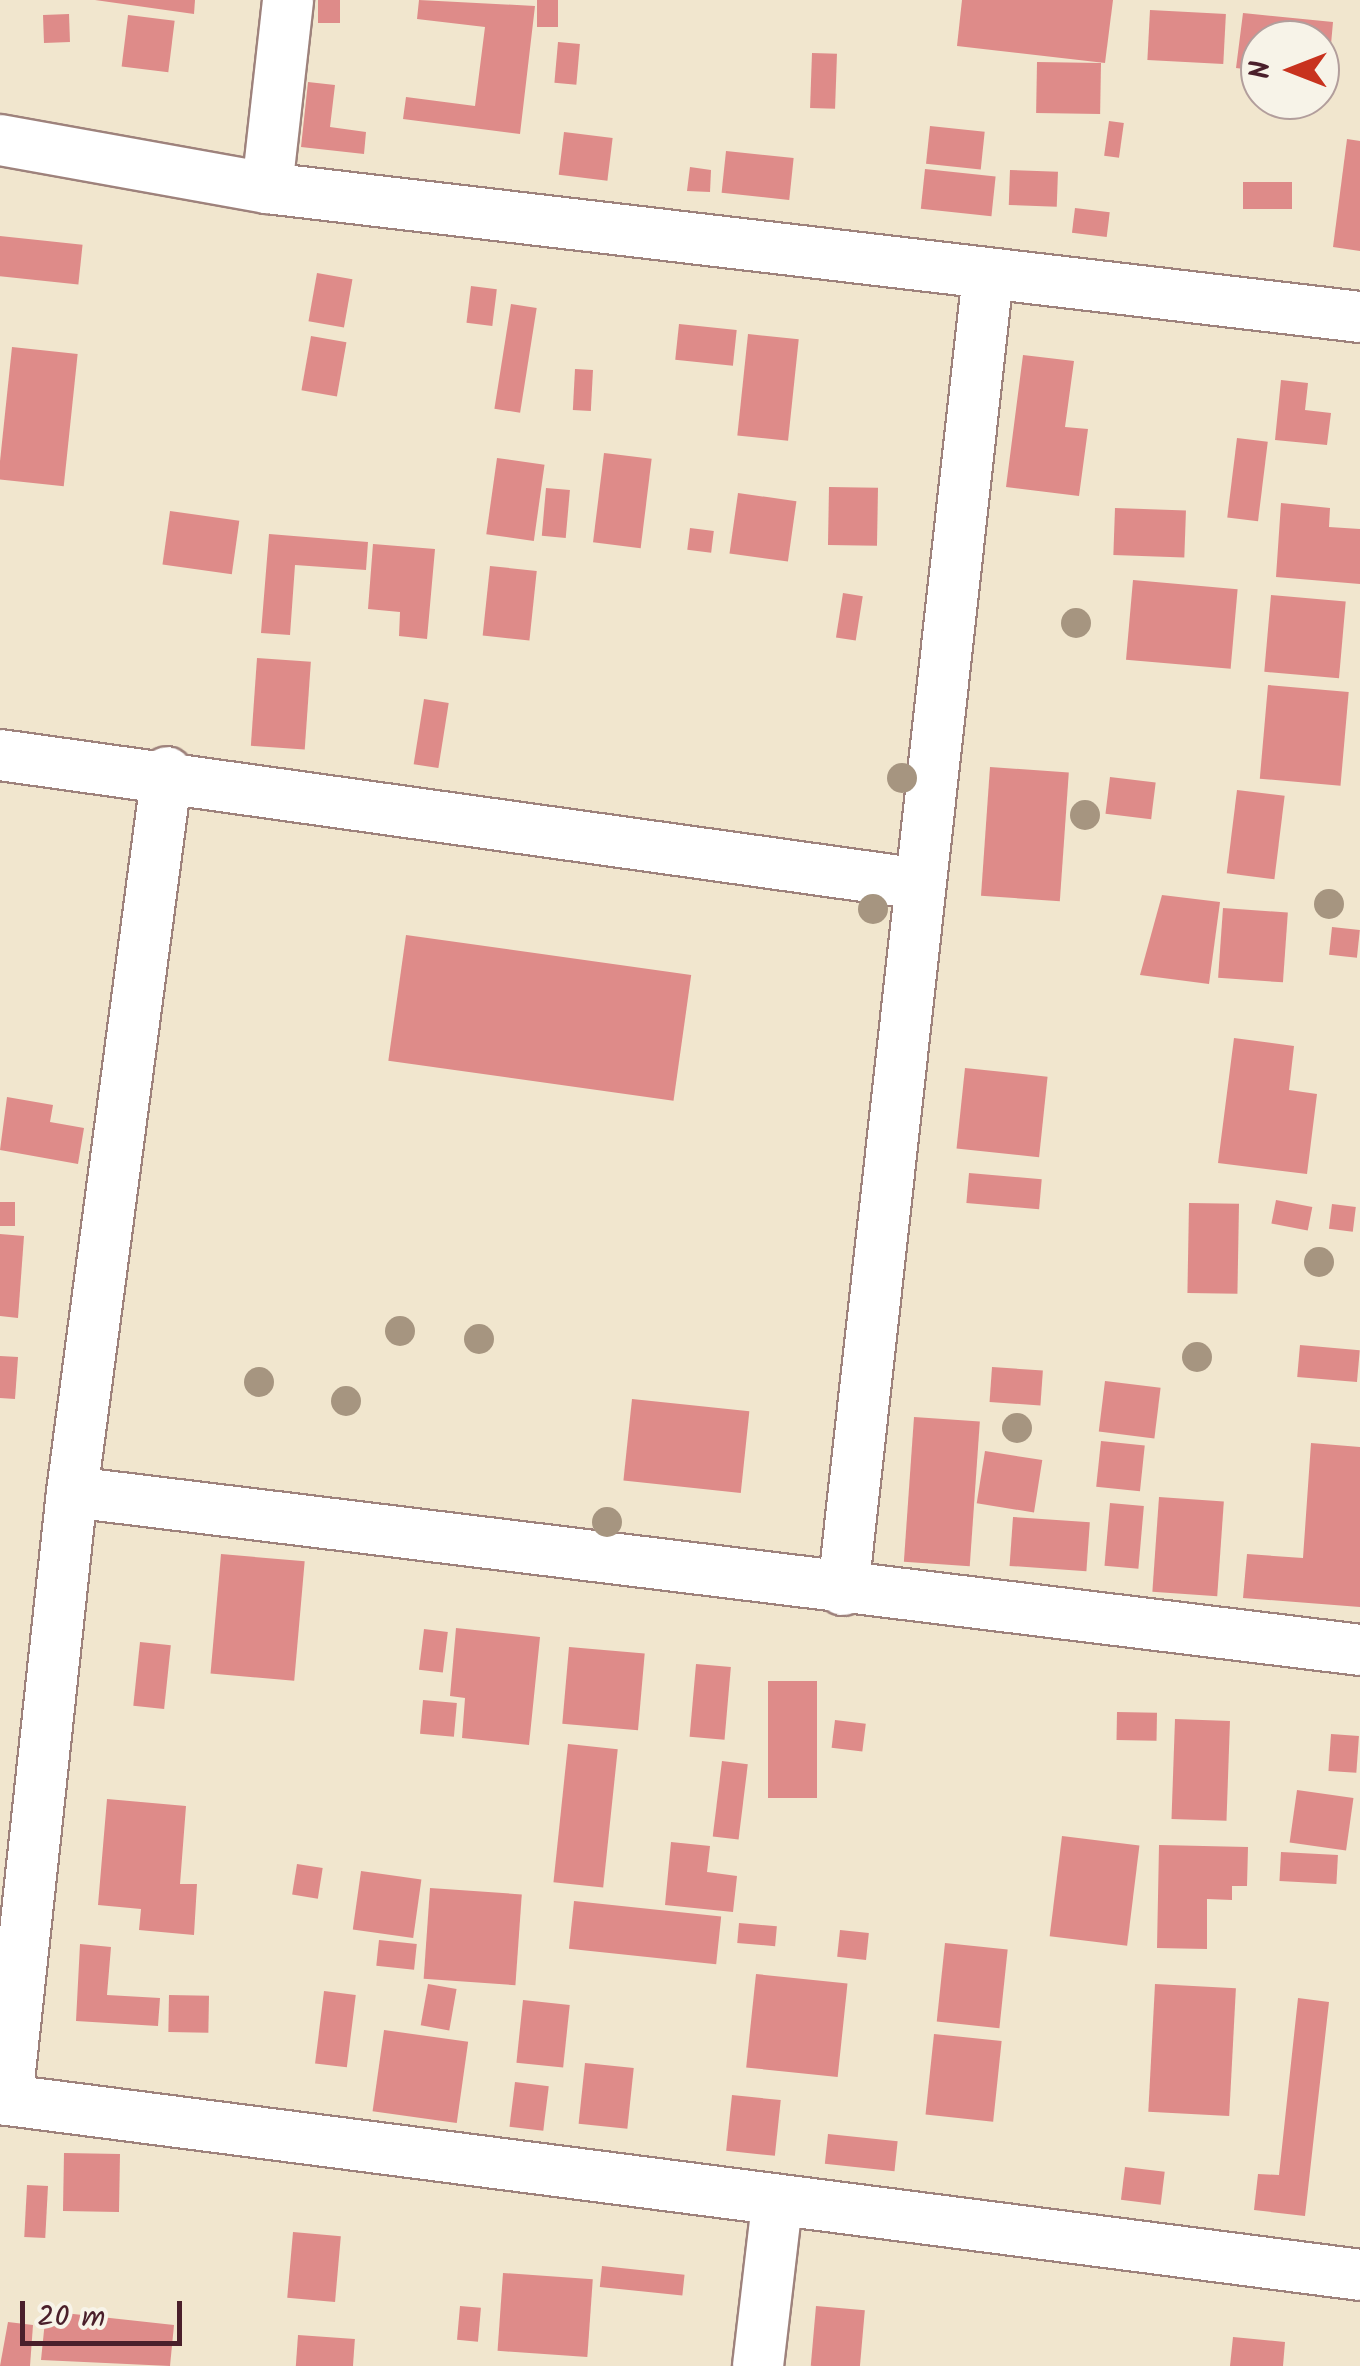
<!DOCTYPE html>
<html>
<head>
<meta charset="utf-8">
<style>
	body { margin:0 }
	#map { position:relative; width:1360px; height:2366px; overflow:hidden; background:#f1e6ce; font-family:Kalam,sans-serif }
	div>[style] { position:absolute }
	[style*='--x'] { left:calc(var(--x)*1px); top:calc(var(--y)*1px); width:calc(var(--w)*1px); rotate:calc(var(--a)*1deg) }
	.building>* { inset:0; background:#de8b89; transform-origin:0 0 }
	.roads { filter:drop-shadow(2px 0 #9e827c) drop-shadow(-2px 0 #9e827c) drop-shadow(0 2px #9e827c) drop-shadow(0 -2px #9e827c) }
	.street>* { height:50px; margin:-25px; padding:0 25px; transform-origin:25px; border-radius:25px; background:#fff }
	.trees>* { width:30px; height:30px; margin:-15px; border-radius:50%; background:#a69580 }
	span { translate:-50% -50%; white-space:nowrap; text-align:center; line-height:1.15; -webkit-text-stroke:8px #f7f3e8; paint-order:stroke }
	.north { position:absolute; left:1240px; top:20px; width:100px; height:100px; box-sizing:border-box; background:#f7f3e8; border:2px solid #b29e9c; border-radius:50%; rotate:270deg; font-size:28px; font-weight:700; line-height:40px; text-align:center; color:#4a1f2b }
	.north::after { content:''; display:block; margin:auto; width:35px; height:45px; background:#c8321e; clip-path:polygon(50% 0,100% 100%,50% 72%,0 100%) }
	.scale { position:absolute; left:20px; top:2301px; width:162px; height:45px; box-sizing:border-box; border:5px solid #4a1f2b; border-top:0; padding-left:12px; font-size:30px; line-height:35px; white-space:nowrap; color:#4a1f2b; -webkit-text-stroke:8px #f7f3e8; paint-order:stroke }
</style>
</head>
<body>
<div id="map">
	<div class="building">
		<div style="clip-path:polygon(95px 0,195px 0,194px 14px)"></div>
		<div style="left:318px;top:0;width:22px;height:23px"></div>
		<div style="clip-path:polygon(419px 0,535px 6px,520px 134px,403px 119px,406px 97px,475px 106px,485px 27px,417px 19px)"></div>
		<div style="left:537px;top:0;width:21px;height:27px"></div>
		<div style="clip-path:polygon(962px 0,1113px 0,1105px 63px,957px 46px)"></div>
		<div style="left:1150px;top:10px;width:76px;height:50px;rotate:3deg"></div>
		<div style="clip-path:polygon(1243px 13px,1333px 22px,1328px 78px,1320px 77px,1320px 40px,1260px 40px,1260px 71px,1236px 68px)"></div>
		<div style="left:69px;top:14px;width:28px;height:26px;rotate:88deg"></div>
		<div style="left:128px;top:15px;width:47px;height:52px;rotate:7deg"></div>
		<div style="left:558px;top:42px;width:22px;height:41px;rotate:5deg"></div>
		<div style="left:812px;top:53px;width:25px;height:55px;rotate:2deg"></div>
		<div style="left:1037px;top:62px;width:64px;height:51px;rotate:1deg"></div>
		<div style="clip-path:polygon(308px 82px,335px 85px,330px 127px,366px 132px,364px 154px,301px 147px)"></div>
		<div style="left:1109px;top:121px;width:15px;height:35px;rotate:8deg"></div>
		<div style="left:930px;top:126px;width:55px;height:38px;rotate:6deg"></div>
		<div style="left:564px;top:132px;width:49px;height:43px;rotate:7deg"></div>
		<div style="clip-path:polygon(1347px 139px,1360px 141px,1360px 251px,1333px 247px)"></div>
		<div style="left:726px;top:151px;width:68px;height:42px;rotate:6deg"></div>
		<div style="clip-path:polygon(690px 167px,711px 170px,710px 192px,687px 191px)"></div>
		<div style="left:925px;top:169px;width:71px;height:40px;rotate:6deg"></div>
		<div style="left:1010px;top:170px;width:48px;height:35px;rotate:2deg"></div>
		<div style="left:1292px;top:182px;width:27px;height:49px;rotate:90deg"></div>
		<div style="left:1075px;top:208px;width:35px;height:25px;rotate:7deg"></div>
		<div style="left:0;top:236px;width:83px;height:40px;rotate:6deg"></div>
		<div style="left:317px;top:273px;width:36px;height:49px;rotate:10deg"></div>
		<div style="left:471px;top:286px;width:26px;height:37px;rotate:7deg"></div>
		<div style="left:511px;top:304px;width:26px;height:106px;rotate:9deg"></div>
		<div style="left:679px;top:324px;width:58px;height:36px;rotate:6deg"></div>
		<div style="left:748px;top:334px;width:51px;height:102px;rotate:6deg"></div>
		<div style="left:311px;top:336px;width:36px;height:55px;rotate:10deg"></div>
		<div style="left:12px;top:347px;width:66px;height:133px;rotate:6deg"></div>
		<div style="clip-path:polygon(1023px 355px,1074px 361px,1065px 427px,1088px 429px,1079px 496px,1006px 487px)"></div>
		<div style="left:575px;top:369px;width:18px;height:41px;rotate:3deg"></div>
		<div style="clip-path:polygon(1281px 380px,1308px 383px,1305px 410px,1331px 413px,1327px 445px,1275px 440px)"></div>
		<div style="left:1237px;top:438px;width:31px;height:80px;rotate:7deg"></div>
		<div style="left:604px;top:453px;width:48px;height:90px;rotate:7deg"></div>
		<div style="left:497px;top:458px;width:48px;height:77px;rotate:8deg"></div>
		<div style="left:829px;top:487px;width:49px;height:58px;rotate:1deg"></div>
		<div style="left:546px;top:488px;width:24px;height:48px;rotate:5deg"></div>
		<div style="left:738px;top:493px;width:59px;height:61px;rotate:8deg"></div>
		<div style="clip-path:polygon(1281px 503px,1330px 508px,1329px 527px,1360px 529px,1360px 584px,1276px 577px)"></div>
		<div style="left:1115px;top:508px;width:71px;height:47px;rotate:2deg"></div>
		<div style="left:170px;top:511px;width:70px;height:54px;rotate:8deg"></div>
		<div style="left:690px;top:528px;width:24px;height:22px;rotate:7deg"></div>
		<div style="clip-path:polygon(269px 534px,368px 542px,366px 570px,295px 565px,290px 635px,261px 633px)"></div>
		<div style="clip-path:polygon(373px 544px,435px 549px,427px 639px,399px 636px,400px 612px,368px 609px)"></div>
		<div style="left:490px;top:566px;width:47px;height:70px;rotate:6deg"></div>
		<div style="left:1133px;top:580px;width:105px;height:80px;rotate:5deg"></div>
		<div style="left:843px;top:593px;width:20px;height:45px;rotate:9deg"></div>
		<div style="left:1271px;top:595px;width:75px;height:77px;rotate:5deg"></div>
		<div style="left:257px;top:658px;width:54px;height:88px;rotate:4deg"></div>
		<div style="left:1268px;top:685px;width:81px;height:94px;rotate:5deg"></div>
		<div style="left:424px;top:699px;width:25px;height:66px;rotate:9deg"></div>
		<div style="left:990px;top:767px;width:79px;height:129px;rotate:4deg"></div>
		<div style="left:1110px;top:777px;width:46px;height:37px;rotate:7deg"></div>
		<div style="left:1237px;top:790px;width:48px;height:84px;rotate:7deg"></div>
		<div style="clip-path:polygon(1162px 895px,1220px 902px,1209px 984px,1140px 975px)"></div>
		<div style="left:1223px;top:908px;width:65px;height:70px;rotate:4deg"></div>
		<div style="left:1332px;top:927px;width:28px;height:28px;rotate:6deg"></div>
		<div style="left:406px;top:935px;width:288px;height:127px;rotate:8deg"></div>
		<div style="clip-path:polygon(1234px 1038px,1294px 1046px,1289px 1090px,1317px 1094px,1307px 1174px,1218px 1163px)"></div>
		<div style="left:965px;top:1068px;width:83px;height:81px;rotate:6deg"></div>
		<div style="clip-path:polygon(7px 1097px,53px 1105px,50px 1122px,84px 1128px,78px 1164px,0 1150px)"></div>
		<div style="left:969px;top:1173px;width:73px;height:30px;rotate:5deg"></div>
		<div style="left:1276px;top:1200px;width:37px;height:24px;rotate:11deg"></div>
		<div style="left:0;top:1202px;width:15px;height:24px"></div>
		<div style="left:1189px;top:1203px;width:50px;height:90px;rotate:1deg"></div>
		<div style="left:1332px;top:1204px;width:24px;height:25px;rotate:7deg"></div>
		<div style="clip-path:polygon(0 1234px,24px 1236px,18px 1318px,0 1316px)"></div>
		<div style="left:1300px;top:1345px;width:60px;height:32px;rotate:5deg"></div>
		<div style="clip-path:polygon(0 1356px,18px 1357px,15px 1399px,0 1398px)"></div>
		<div style="left:992px;top:1367px;width:51px;height:35px;rotate:4deg"></div>
		<div style="left:1105px;top:1381px;width:56px;height:51px;rotate:7deg"></div>
		<div style="left:632px;top:1399px;width:118px;height:82px;rotate:6deg"></div>
		<div style="left:914px;top:1417px;width:66px;height:145px;rotate:4deg"></div>
		<div style="left:1101px;top:1441px;width:44px;height:46px;rotate:6deg"></div>
		<div style="clip-path:polygon(1311px 1443px,1360px 1447px,1360px 1607px,1243px 1598px,1247px 1554px,1303px 1558px)"></div>
		<div style="left:985px;top:1451px;width:58px;height:53px;rotate:9deg"></div>
		<div style="left:1159px;top:1497px;width:65px;height:95px;rotate:4deg"></div>
		<div style="left:1110px;top:1503px;width:34px;height:63px;rotate:5deg"></div>
		<div style="left:1013px;top:1517px;width:77px;height:49px;rotate:4deg"></div>
		<div style="left:221px;top:1554px;width:84px;height:120px;rotate:5deg"></div>
		<div style="clip-path:polygon(456px 1628px,540px 1637px,529px 1745px,462px 1738px,465px 1698px,450px 1696px)"></div>
		<div style="left:424px;top:1629px;width:24px;height:41px;rotate:7deg"></div>
		<div style="left:140px;top:1642px;width:31px;height:64px;rotate:6deg"></div>
		<div style="left:569px;top:1647px;width:76px;height:77px;rotate:5deg"></div>
		<div style="left:696px;top:1664px;width:35px;height:73px;rotate:5deg"></div>
		<div style="left:817px;top:1681px;width:117px;height:49px;rotate:90deg"></div>
		<div style="left:423px;top:1700px;width:34px;height:34px;rotate:5deg"></div>
		<div style="left:1117px;top:1712px;width:40px;height:28px;rotate:1deg"></div>
		<div style="left:1175px;top:1719px;width:55px;height:100px;rotate:2deg"></div>
		<div style="left:835px;top:1720px;width:31px;height:28px;rotate:7deg"></div>
		<div style="left:1331px;top:1734px;width:28px;height:37px;rotate:4deg"></div>
		<div style="left:568px;top:1744px;width:50px;height:139px;rotate:6deg"></div>
		<div style="left:722px;top:1761px;width:26px;height:76px;rotate:7deg"></div>
		<div style="left:1297px;top:1790px;width:57px;height:53px;rotate:8deg"></div>
		<div style="clip-path:polygon(107px 1799px,186px 1806px,180px 1884px,197px 1884px,194px 1935px,139px 1930px,141px 1909px,98px 1905px)"></div>
		<div style="left:1062px;top:1836px;width:78px;height:101px;rotate:7deg"></div>
		<div style="clip-path:polygon(671px 1842px,710px 1846px,707px 1872px,737px 1876px,733px 1912px,665px 1905px)"></div>
		<div style="clip-path:polygon(1159px 1845px,1248px 1847px,1247px 1886px,1232px 1886px,1232px 1900px,1207px 1899px,1207px 1949px,1157px 1948px)"></div>
		<div style="left:1281px;top:1852px;width:57px;height:29px;rotate:3deg"></div>
		<div style="left:297px;top:1864px;width:26px;height:31px;rotate:9deg"></div>
		<div style="left:361px;top:1871px;width:61px;height:59px;rotate:8deg"></div>
		<div style="left:430px;top:1888px;width:92px;height:91px;rotate:4deg"></div>
		<div style="left:574px;top:1901px;width:148px;height:48px;rotate:6deg"></div>
		<div style="left:739px;top:1923px;width:38px;height:20px;rotate:5deg"></div>
		<div style="left:840px;top:1930px;width:29px;height:27px;rotate:6deg"></div>
		<div style="left:379px;top:1940px;width:38px;height:26px;rotate:6deg"></div>
		<div style="left:945px;top:1943px;width:63px;height:79px;rotate:6deg"></div>
		<div style="clip-path:polygon(80px 1944px,111px 1947px,107px 1995px,160px 1998px,158px 2026px,76px 2021px)"></div>
		<div style="left:756px;top:1974px;width:92px;height:94px;rotate:6deg"></div>
		<div style="left:428px;top:1984px;width:29px;height:42px;rotate:10deg"></div>
		<div style="left:1155px;top:1984px;width:81px;height:128px;rotate:3deg"></div>
		<div style="left:324px;top:1991px;width:32px;height:73px;rotate:7deg"></div>
		<div style="left:169px;top:1995px;width:40px;height:37px;rotate:1deg"></div>
		<div style="clip-path:polygon(1298px 1998px,1329px 2002px,1305px 2216px,1254px 2210px,1258px 2174px,1279px 2175px)"></div>
		<div style="left:523px;top:2000px;width:47px;height:63px;rotate:6deg"></div>
		<div style="left:384px;top:2030px;width:85px;height:82px;rotate:8deg"></div>
		<div style="left:934px;top:2034px;width:68px;height:81px;rotate:6deg"></div>
		<div style="left:585px;top:2063px;width:49px;height:61px;rotate:6deg"></div>
		<div style="left:515px;top:2082px;width:34px;height:45px;rotate:7deg"></div>
		<div style="left:732px;top:2095px;width:49px;height:56px;rotate:6deg"></div>
		<div style="left:828px;top:2134px;width:70px;height:30px;rotate:6deg"></div>
		<div style="left:64px;top:2153px;width:56px;height:58px;rotate:1deg"></div>
		<div style="left:1125px;top:2167px;width:40px;height:33px;rotate:7deg"></div>
		<div style="left:27px;top:2185px;width:21px;height:52px;rotate:3deg"></div>
		<div style="left:293px;top:2232px;width:48px;height:66px;rotate:5deg"></div>
		<div style="left:602px;top:2266px;width:83px;height:21px;rotate:6deg"></div>
		<div style="left:503px;top:2273px;width:90px;height:78px;rotate:4deg"></div>
		<div style="left:460px;top:2306px;width:21px;height:34px;rotate:5deg"></div>
		<div style="left:816px;top:2306px;width:49px;height:60px;rotate:5deg"></div>
		<div style="clip-path:polygon(46px 2311px,174px 2325px,170px 2366px,41px 2360px)"></div>
		<div style="clip-path:polygon(8px 2322px,33px 2325px,30px 2366px,0 2366px)"></div>
		<div style="left:298px;top:2335px;width:57px;height:31px;rotate:4deg"></div>
		<div style="clip-path:polygon(1233px 2337px,1285px 2342px,1283px 2366px,1230px 2366px)"></div>
	</div>
	<div class="roads">
		<div class="street">
			<div style="--x:0;--y:140;--w:271;--a:10.2"></div>
			<div style="--x:267;--y:188;--w:1101;--a:6.73"></div>
			<div style="--x:267;--y:188;--w:189;--a:-83.6"></div>
			<div style="--x:0;--y:755;--w:929;--a:7.98"></div>
			<div style="--x:72;--y:1492;--w:1298;--a:6.99"></div>
			<div style="--x:843;--y:1590;--w:1323;--a:-83.71"></div>
			<div style="--x:0;--y:2099;--w:1371;--a:7.37"></div>
			<div style="--x:7;--y:2100;--w:611;--a:-83.9"></div>
			<div style="--x:72;--y:1492;--w:726;--a:-82.48"></div>
			<div style="--x:758;--y:2366;--w:163;--a:-83.3"></div>
		</div>
	</div>
	<div class="trees">
		<div style="left:1076px;top:623px"></div>
		<div style="left:902px;top:778px"></div>
		<div style="left:1085px;top:815px"></div>
		<div style="left:1329px;top:904px"></div>
		<div style="left:873px;top:909px"></div>
		<div style="left:1319px;top:1262px"></div>
		<div style="left:400px;top:1331px"></div>
		<div style="left:479px;top:1339px"></div>
		<div style="left:1197px;top:1357px"></div>
		<div style="left:259px;top:1382px"></div>
		<div style="left:346px;top:1401px"></div>
		<div style="left:1017px;top:1428px"></div>
		<div style="left:607px;top:1522px"></div>
	</div>
	<div class="north">N</div>
	<div class="scale">20 m</div>
</div>
</body>
</html>
